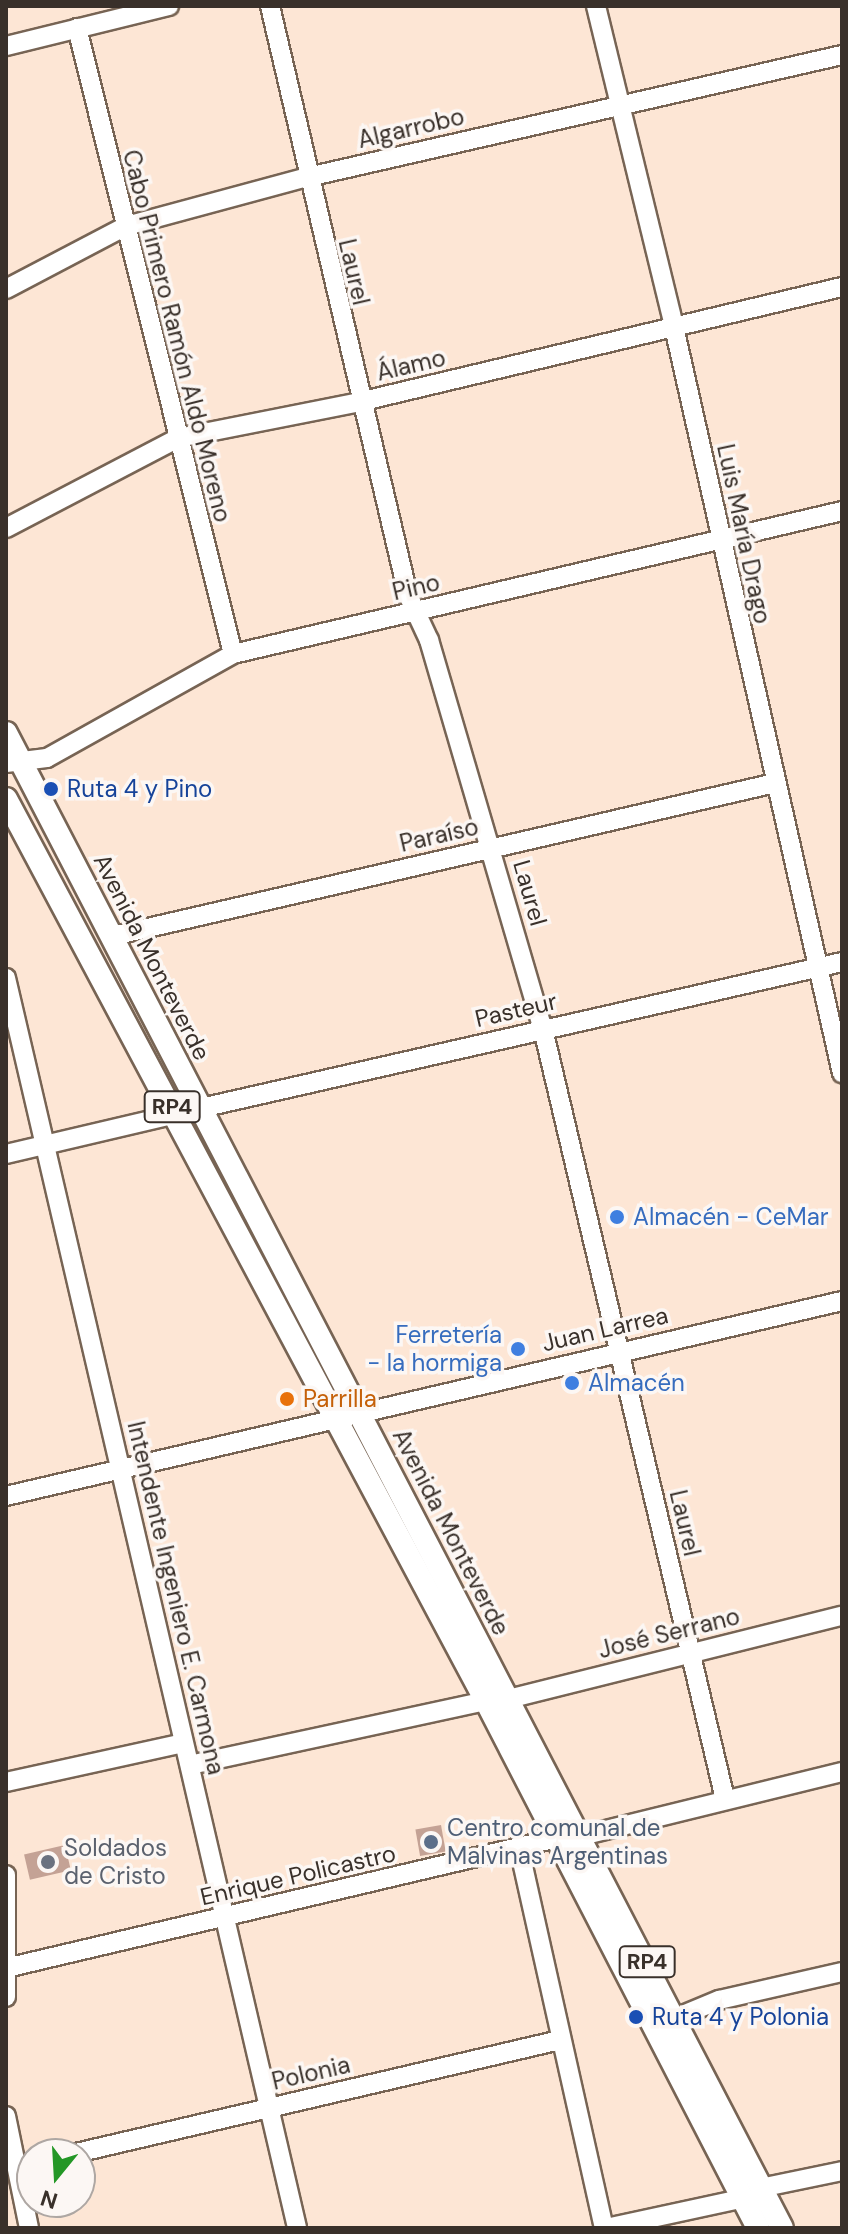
<!DOCTYPE html>
<html>
<head>
<meta charset="utf-8">
<style>
	body { margin:0 }
	#map { position:relative; width:848px; height:2234px; overflow:hidden; background:#fde6d5; font-family:"DM Sans",sans-serif }
	div>[style] { position:absolute }
	[style*='--x'] { left:calc(var(--x)*1px); top:calc(var(--y)*1px); width:calc(var(--w)*1px); rotate:calc(var(--a)*1deg) }
	.building>* { inset:0; background:#c4a295; transform-origin:0 0 }
	.roads { filter:drop-shadow(2px 0 #776454) drop-shadow(-2px 0 #776454) drop-shadow(0 2px #776454) drop-shadow(0 -2px #776454) }
	.minor>* { height:18px; margin:-9px; padding:0 9px; transform-origin:9px; border-radius:9px; background:#fff }
	.major>* { height:22px; margin:-11px; padding:0 11px; transform-origin:11px; border-radius:11px; background:#fff }
	.dots>* { width:22px; height:22px; translate:-50% -50%; box-sizing:border-box; border:4px solid #fcf7f4; border-radius:50% }
	span { translate:-50% -50%; white-space:nowrap; text-align:center; line-height:1.15; -webkit-text-stroke:7px #fcf7f4; paint-order:stroke }
	.shield-label span { padding:2px 6px; background:#fcf7f4; border:2px solid; border-radius:6px; -webkit-text-stroke-width:0 }
	.shield-label { font-size:22px; color:#39302a; font-weight:700 }
	.street-label { font-size:24px; color:#39302a }
	.transit-label { font-size:24px; color:#164399 }
	.left { translate:0 -50%; text-align:left }
	.shop-label { font-size:24px; color:#366cbe }
	.right { translate:-100% -50%; text-align:right }
	.food-label { font-size:24px; color:#c56008 }
	.service-label { font-size:24px; color:#4e5e75 }
	.worship-label { font-size:24px; color:#5b616d }
	.frame { position:absolute; inset:0; border:8px solid #39302a; pointer-events:none }
	.north { position:absolute; left:16px; top:2138px; width:80px; height:80px; box-sizing:border-box; background:#fcf7f4; border:2px solid #aea7a3; border-radius:50%; rotate:198deg; font-size:22px; font-weight:700; line-height:32px; text-align:center; color:#39302a }
	.north::after { content:''; display:block; margin:auto; width:28px; height:36px; background:#249726; clip-path:polygon(50% 0,100% 100%,50% 72%,0 100%) }
</style>
</head>
<body>
<div id="map">
	<div class="building">
		<div style="left:441px;top:1825px;width:27px;height:26px;rotate:80deg"></div>
		<div style="left:65px;top:1845px;width:26px;height:42px;rotate:77deg"></div>
	</div>
	<div class="roads">
		<div class="minor">
			<div style="--x:270;--y:6;--w:605;--a:76.81"></div>
			<div style="--x:408;--y:595;--w:50;--a:65"></div>
			<div style="--x:429;--y:640;--w:405;--a:73.7"></div>
			<div style="--x:543;--y:1029;--w:791;--a:76.7"></div>
			<div style="--x:596;--y:6;--w:330;--a:76.3"></div>
			<div style="--x:674;--y:327;--w:765;--a:77.31"></div>
			<div style="--x:77;--y:28;--w:645;--a:76.01"></div>
			<div style="--x:6;--y:46;--w:168;--a:-13.8"></div>
			<div style="--x:6;--y:289;--w:136;--a:-27.7"></div>
			<div style="--x:126;--y:226;--w:188;--a:-15.1"></div>
			<div style="--x:308;--y:177;--w:548;--a:-12.87"></div>
			<div style="--x:6;--y:528;--w:194;--a:-27.6"></div>
			<div style="--x:178;--y:438;--w:185;--a:-11.2"></div>
			<div style="--x:359;--y:402;--w:497;--a:-13.4"></div>
			<div style="--x:6;--y:763;--w:41;--a:-7"></div>
			<div style="--x:47;--y:758;--w:213;--a:-29.2"></div>
			<div style="--x:233;--y:654;--w:626;--a:-13.21"></div>
			<div style="--x:113;--y:936;--w:679;--a:-13.01"></div>
			<div style="--x:6;--y:978;--w:1283;--a:76.89"></div>
			<div style="--x:201;--y:1108;--w:657;--a:-12.83"></div>
			<div style="--x:6;--y:1154;--w:175;--a:-13.2"></div>
			<div style="--x:6;--y:1496;--w:858;--a:-13.13"></div>
			<div style="--x:508;--y:1699;--w:344;--a:-14"></div>
			<div style="--x:190;--y:1765;--w:303;--a:-12.2"></div>
			<div style="--x:6;--y:1782;--w:181;--a:-12.4"></div>
			<div style="--x:581;--y:1836;--w:269;--a:-13.8"></div>
			<div style="--x:519;--y:1848;--w:389;--a:77.4"></div>
			<div style="--x:6;--y:1875;--w:122;--a:90"></div>
			<div style="--x:6;--y:1968;--w:562;--a:-13.27"></div>
			<div style="--x:661;--y:2024;--w:63;--a:-22.5"></div>
			<div style="--x:719;--y:2000;--w:126;--a:-12.8"></div>
			<div style="--x:6;--y:2116;--w:114;--a:78.4"></div>
			<div style="--x:72;--y:2154;--w:501;--a:-13.15"></div>
			<div style="--x:765;--y:2187;--w:79;--a:-11.7"></div>
			<div style="--x:606;--y:2228;--w:142;--a:-12.2"></div>
		</div>
		<div class="major">
			<div style="--x:6;--y:733;--w:1684;--a:62.57"></div>
			<div style="--x:6;--y:799;--w:1022;--a:61.98"></div>
			<div style="--x:486;--y:1701;--w:593;--a:62.7"></div>
		</div>
	</div>
	<div class="dots">
		<div style="left:51px;top:789px;background:#1a4fb4"></div>
		<div style="left:617px;top:1217px;background:#3f7fe0"></div>
		<div style="left:518px;top:1349px;background:#3f7fe0"></div>
		<div style="left:572px;top:1383px;background:#3f7fe0"></div>
		<div style="left:287px;top:1399px;background:#e8710a"></div>
		<div style="left:431px;top:1842px;background:#5c6f8a"></div>
		<div style="left:48px;top:1862px;background:#6b7280"></div>
		<div style="left:636px;top:2017px;background:#1a4fb4"></div>
	</div>
	<div class="shield-label">
		<span style="left:172px;top:1107px">RP4</span>
		<span style="left:647px;top:1962px">RP4</span>
	</div>
	<div class="street-label">
		<span style="left:411px;top:128px;rotate:-13deg">Algarrobo</span>
		<span style="left:354px;top:272px;rotate:77deg">Laurel</span>
		<span style="left:177px;top:336px;rotate:76deg">Cabo Primero Ramón Aldo Moreno</span>
		<span style="left:411px;top:365px;rotate:-13deg">Álamo</span>
		<span style="left:744px;top:534px;rotate:78deg">Luis María Drago</span>
		<span style="left:416px;top:587px;rotate:-13deg">Pino</span>
		<span style="left:439px;top:835px;rotate:-13deg">Paraíso</span>
		<span style="left:530px;top:893px;rotate:74deg">Laurel</span>
		<span style="left:152px;top:957px;rotate:63deg">Avenida Monteverde</span>
		<span style="left:516px;top:1010px;rotate:-13deg">Pasteur</span>
		<span style="left:605px;top:1329px;rotate:-13deg">Juan Larrea</span>
		<span style="left:685px;top:1523px;rotate:77deg">Laurel</span>
		<span style="left:451px;top:1532px;rotate:63deg">Avenida Monteverde</span>
		<span style="left:176px;top:1598px;rotate:77deg">Intendente Ingeniero E. Carmona</span>
		<span style="left:669px;top:1633px;rotate:-14deg">José Serrano</span>
		<span style="left:298px;top:1875px;rotate:-13deg">Enrique Policastro</span>
		<span style="left:311px;top:2073px;rotate:-13deg">Polonia</span>
	</div>
	<div class="transit-label">
		<span class="left" style="left:67px;top:789px">Ruta 4 y Pino</span>
		<span class="left" style="left:652px;top:2017px">Ruta 4 y Polonia</span>
	</div>
	<div class="shop-label">
		<span class="left" style="left:633px;top:1217px">Almacén - CeMar</span>
		<span class="right" style="left:502px;top:1349px">Ferretería<br>- la hormiga</span>
		<span class="left" style="left:588px;top:1383px">Almacén</span>
	</div>
	<div class="food-label">
		<span class="left" style="left:303px;top:1399px">Parrilla</span>
	</div>
	<div class="service-label">
		<span class="left" style="left:447px;top:1842px">Centro comunal de<br>Malvinas Argentinas</span>
	</div>
	<div class="worship-label">
		<span class="left" style="left:64px;top:1862px">Soldados<br>de Cristo</span>
	</div>
	<div class="frame"></div>
	<div class="north">N</div>
</div>
</body>
</html>
